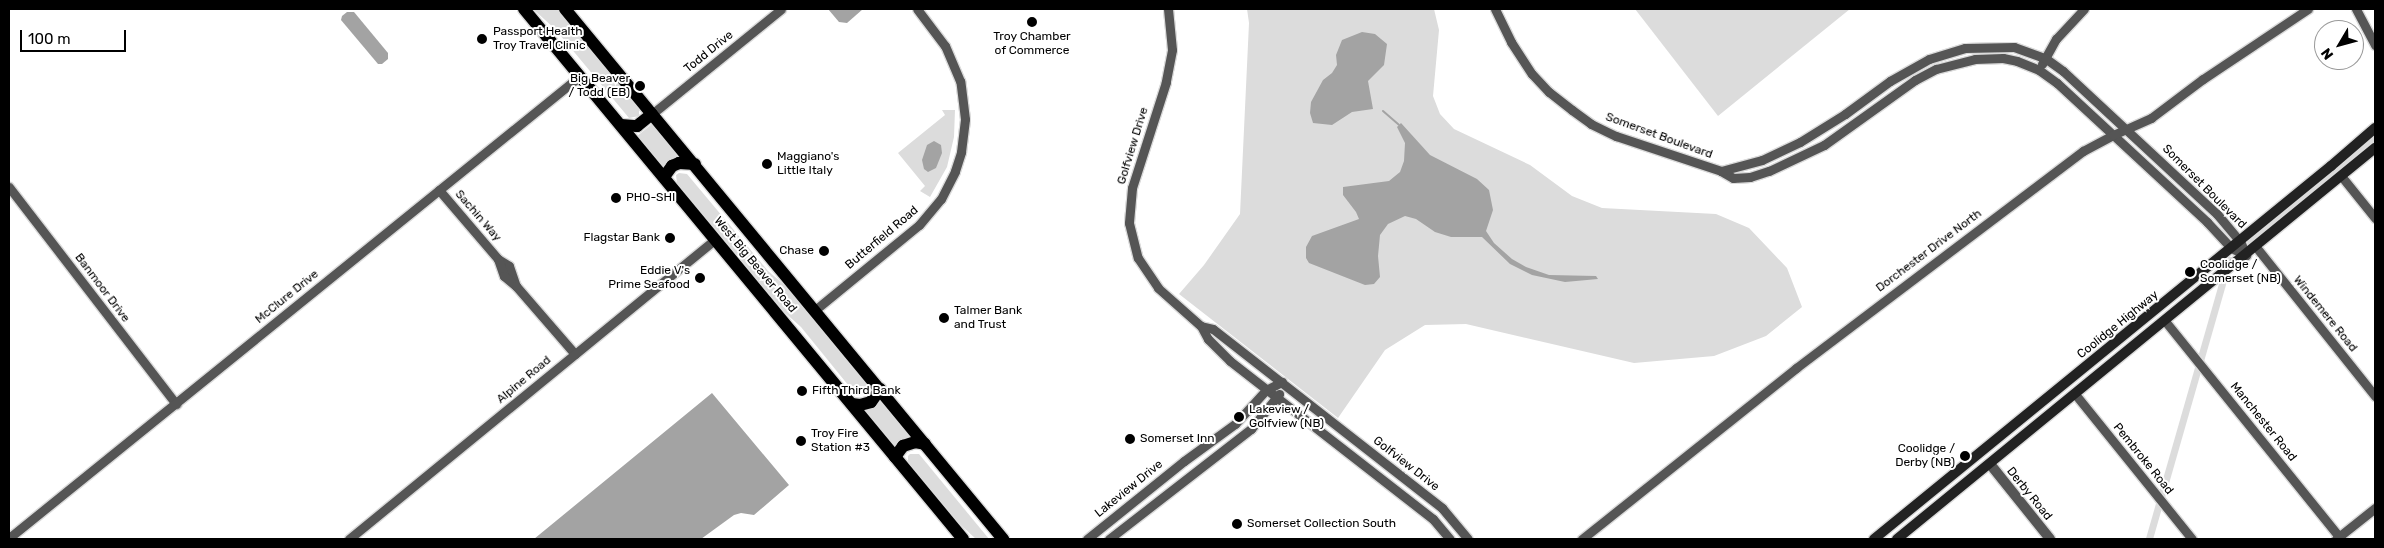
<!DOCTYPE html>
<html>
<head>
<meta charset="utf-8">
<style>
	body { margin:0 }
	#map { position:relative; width:2384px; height:548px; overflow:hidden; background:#fff; font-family:Rubik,sans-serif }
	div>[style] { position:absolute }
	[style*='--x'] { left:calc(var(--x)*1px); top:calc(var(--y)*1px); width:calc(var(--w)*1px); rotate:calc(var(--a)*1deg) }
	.green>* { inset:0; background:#dcdcdc; transform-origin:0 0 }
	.water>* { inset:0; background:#a3a3a3 }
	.stream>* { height:2px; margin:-1px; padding:0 1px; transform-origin:1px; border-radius:1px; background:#a3a3a3 }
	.roads { filter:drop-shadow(1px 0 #dbdbdb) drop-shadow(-1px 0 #dbdbdb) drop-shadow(0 1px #dbdbdb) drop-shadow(0 -1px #dbdbdb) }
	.minor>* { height:9px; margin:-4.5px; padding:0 4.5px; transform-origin:4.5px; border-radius:4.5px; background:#555 }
	.tertiary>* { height:10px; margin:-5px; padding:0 5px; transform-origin:5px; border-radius:5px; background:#555 }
	.secondary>* { height:10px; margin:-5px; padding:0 5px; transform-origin:5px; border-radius:5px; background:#222 }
	.primary>* { height:12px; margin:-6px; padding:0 6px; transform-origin:6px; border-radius:6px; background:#000 }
	.dots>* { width:14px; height:14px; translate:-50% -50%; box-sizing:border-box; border:2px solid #fff; border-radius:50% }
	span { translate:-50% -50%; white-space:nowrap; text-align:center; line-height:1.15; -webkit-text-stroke:4px #fff; paint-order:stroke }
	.poi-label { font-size:12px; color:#000 }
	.left { translate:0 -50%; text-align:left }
	.right { translate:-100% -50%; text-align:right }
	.street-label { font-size:12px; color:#000 }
	.frame { position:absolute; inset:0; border:10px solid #000; pointer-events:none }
	.north { position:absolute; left:2314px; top:20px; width:50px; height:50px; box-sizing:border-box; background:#fff; border:1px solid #999; border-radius:50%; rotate:233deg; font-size:14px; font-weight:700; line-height:20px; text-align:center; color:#000 }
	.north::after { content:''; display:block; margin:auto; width:18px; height:22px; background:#000; clip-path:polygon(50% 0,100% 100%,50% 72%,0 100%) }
	.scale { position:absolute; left:20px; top:30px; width:106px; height:22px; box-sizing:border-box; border:2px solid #000; border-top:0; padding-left:6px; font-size:15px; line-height:18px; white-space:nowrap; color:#000; -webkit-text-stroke:4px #fff; paint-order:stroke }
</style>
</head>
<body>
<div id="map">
	<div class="green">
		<div style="clip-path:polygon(533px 9px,557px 9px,639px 109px,639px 116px,629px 118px,555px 29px)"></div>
		<div style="clip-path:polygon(1247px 9px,1434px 9px,1439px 30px,1433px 96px,1440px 114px,1454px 129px,1530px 165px,1572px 196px,1602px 208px,1716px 214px,1749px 228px,1787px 268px,1802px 307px,1766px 336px,1714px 356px,1634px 363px,1466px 324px,1425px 325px,1385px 350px,1338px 418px,1179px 294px,1204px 265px,1240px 214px,1249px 23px)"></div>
		<div style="clip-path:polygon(1635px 9px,1850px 9px,1718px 116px)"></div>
		<div style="clip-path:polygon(942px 110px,955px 110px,954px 137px,947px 167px,930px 197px,920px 191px,925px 186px,898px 153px,945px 115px)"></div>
		<div style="left:652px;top:124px;width:44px;height:19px;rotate:51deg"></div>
		<div style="clip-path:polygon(2375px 133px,2375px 142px,2362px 155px,2248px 245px,2247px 241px)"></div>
		<div style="clip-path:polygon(679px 173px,687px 174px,768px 271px,787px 287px,869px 385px,869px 393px,857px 396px,801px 327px,783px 311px,677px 183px,676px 175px)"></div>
		<div style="left:2227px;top:256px;width:7px;height:370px;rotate:16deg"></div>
		<div style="clip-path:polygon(881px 401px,910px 436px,897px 446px,894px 447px,865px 410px,874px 407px)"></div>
		<div style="clip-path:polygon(910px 454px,919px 454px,989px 539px,976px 539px,954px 519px,908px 463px,908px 456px)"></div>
	</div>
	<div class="water">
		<div style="clip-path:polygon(828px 9px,863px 9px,847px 23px,839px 22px)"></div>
		<div style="clip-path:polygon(347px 12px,354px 12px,388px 53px,388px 59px,382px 64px,378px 64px,341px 20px,342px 16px)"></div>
		<div style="clip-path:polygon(1362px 32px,1375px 34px,1387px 44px,1384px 65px,1368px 81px,1373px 109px,1352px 112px,1332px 125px,1313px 123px,1310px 113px,1311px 102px,1323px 80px,1332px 73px,1337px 65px,1336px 55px,1342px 40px)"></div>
		<div style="clip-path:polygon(1401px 123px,1430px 155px,1477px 179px,1489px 190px,1493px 210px,1486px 231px,1494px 243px,1512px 259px,1526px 267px,1549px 275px,1596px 276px,1598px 279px,1565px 282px,1532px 275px,1510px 264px,1482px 237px,1451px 237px,1435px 232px,1416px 219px,1405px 216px,1388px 224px,1380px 235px,1378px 256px,1380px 277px,1374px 284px,1365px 285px,1309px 263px,1306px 258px,1306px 247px,1312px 236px,1359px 219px,1356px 212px,1343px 195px,1343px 187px,1389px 181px,1400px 172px,1404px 161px,1405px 143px,1397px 127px)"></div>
		<div style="clip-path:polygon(934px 141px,941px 145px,942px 153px,936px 168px,928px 172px,924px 169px,922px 160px,927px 145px)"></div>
		<div style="clip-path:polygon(712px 393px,789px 485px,754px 515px,741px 513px,734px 515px,701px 539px,534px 539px)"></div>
	</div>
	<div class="stream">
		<div style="--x:1383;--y:111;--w:21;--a:41"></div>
	</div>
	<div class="roads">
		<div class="minor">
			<div style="--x:1168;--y:9;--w:41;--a:84.4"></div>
			<div style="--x:1172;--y:50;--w:33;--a:101"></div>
			<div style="--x:1166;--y:82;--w:111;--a:107.8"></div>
			<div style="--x:1132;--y:188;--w:35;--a:95"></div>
			<div style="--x:1129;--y:223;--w:36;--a:76"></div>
			<div style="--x:1138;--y:258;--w:36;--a:56"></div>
			<div style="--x:1158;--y:288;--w:57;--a:41.5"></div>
			<div style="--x:1201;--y:326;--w:15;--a:62"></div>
			<div style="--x:1208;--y:339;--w:31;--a:45"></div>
			<div style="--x:1230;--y:361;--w:257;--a:37.9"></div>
			<div style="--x:1433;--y:519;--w:26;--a:50"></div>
			<div style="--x:1495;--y:9;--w:37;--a:64"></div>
			<div style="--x:1511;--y:42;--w:38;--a:57"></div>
			<div style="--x:1532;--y:74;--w:25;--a:47"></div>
			<div style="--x:1549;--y:92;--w:29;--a:38"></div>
			<div style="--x:1572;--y:110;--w:24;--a:36"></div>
			<div style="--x:1591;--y:124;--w:28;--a:26"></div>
			<div style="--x:1616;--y:136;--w:111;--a:18.4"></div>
			<div style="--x:1721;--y:171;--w:14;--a:30"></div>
			<div style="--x:1733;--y:178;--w:17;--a:-3"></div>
			<div style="--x:1750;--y:177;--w:20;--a:-18"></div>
			<div style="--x:1769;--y:171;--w:61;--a:-25.3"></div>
			<div style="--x:1824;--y:145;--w:112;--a:-35.5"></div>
			<div style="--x:1915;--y:80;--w:24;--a:-28"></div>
			<div style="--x:1936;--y:69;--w:40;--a:-14.4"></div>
			<div style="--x:1975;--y:59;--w:28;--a:-2"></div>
			<div style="--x:2003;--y:58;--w:14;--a:12"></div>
			<div style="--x:2017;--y:61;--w:24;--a:22"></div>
			<div style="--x:2039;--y:70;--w:22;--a:36"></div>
			<div style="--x:2057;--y:83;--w:205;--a:42.8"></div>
			<div style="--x:2207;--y:222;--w:35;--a:47"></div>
			<div style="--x:2231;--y:248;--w:17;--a:25"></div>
			<div style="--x:2356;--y:9;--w:41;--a:62.2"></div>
			<div style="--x:2042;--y:64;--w:29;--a:-61"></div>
			<div style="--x:2056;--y:39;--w:41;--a:-47"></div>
			<div style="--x:652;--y:114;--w:166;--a:-39.1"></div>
			<div style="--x:1721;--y:171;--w:42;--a:-15"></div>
			<div style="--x:1762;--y:160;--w:42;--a:-25.3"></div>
			<div style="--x:1800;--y:142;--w:53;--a:-31.9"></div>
			<div style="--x:1845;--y:114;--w:56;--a:-36.3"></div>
			<div style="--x:1890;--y:81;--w:45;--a:-29.4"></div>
			<div style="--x:1929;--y:59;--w:38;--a:-17"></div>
			<div style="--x:1965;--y:48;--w:49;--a:-1.2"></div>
			<div style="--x:2014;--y:47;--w:33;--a:20"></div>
			<div style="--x:2045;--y:58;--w:22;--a:36"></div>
			<div style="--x:2063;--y:71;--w:210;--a:42.9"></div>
			<div style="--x:2217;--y:214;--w:35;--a:50"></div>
			<div style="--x:2240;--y:241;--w:15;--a:67"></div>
			<div style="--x:2342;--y:177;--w:53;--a:51.2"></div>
			<div style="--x:9;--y:187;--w:274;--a:52.4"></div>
			<div style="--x:439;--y:190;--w:91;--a:49.5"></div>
			<div style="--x:498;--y:259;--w:13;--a:32"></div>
			<div style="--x:509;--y:266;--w:21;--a:71"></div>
			<div style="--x:2256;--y:247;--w:191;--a:51.4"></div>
			<div style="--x:498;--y:259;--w:18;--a:71"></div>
			<div style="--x:504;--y:276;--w:16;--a:40"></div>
			<div style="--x:516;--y:286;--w:90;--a:49.1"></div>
			<div style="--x:815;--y:310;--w:134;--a:-39.3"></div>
			<div style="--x:919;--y:225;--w:34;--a:-50"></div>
			<div style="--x:941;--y:199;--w:31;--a:-63"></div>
			<div style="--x:955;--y:171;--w:20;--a:-72"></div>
			<div style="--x:961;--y:152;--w:33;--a:-83"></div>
			<div style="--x:965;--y:119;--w:38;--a:-97"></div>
			<div style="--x:960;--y:81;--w:38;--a:-113"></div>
			<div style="--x:945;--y:46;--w:46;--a:-127.1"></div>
			<div style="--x:2165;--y:321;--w:280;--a:51.1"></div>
			<div style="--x:1201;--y:326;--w:12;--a:14"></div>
			<div style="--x:1213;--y:329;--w:291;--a:38"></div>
			<div style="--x:1442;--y:508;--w:40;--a:50"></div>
			<div style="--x:2075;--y:394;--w:186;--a:51.1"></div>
			<div style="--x:9;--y:538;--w:734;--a:-38.98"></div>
			<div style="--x:349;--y:539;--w:474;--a:-39.3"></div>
			<div style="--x:1087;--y:539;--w:124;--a:-38.8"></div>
			<div style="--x:1184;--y:461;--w:63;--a:-36"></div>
			<div style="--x:1235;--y:424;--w:46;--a:-47.6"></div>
			<div style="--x:1266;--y:390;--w:18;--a:-27"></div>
			<div style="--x:1109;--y:539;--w:180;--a:-37.8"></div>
			<div style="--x:1251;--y:429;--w:45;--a:-51.3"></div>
			<div style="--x:1582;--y:539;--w:274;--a:-38.6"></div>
			<div style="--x:1796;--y:368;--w:360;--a:-37.1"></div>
			<div style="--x:2083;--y:151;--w:34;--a:-28"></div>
			<div style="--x:2113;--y:135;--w:42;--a:-24.1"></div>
			<div style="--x:2151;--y:118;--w:65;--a:-36.9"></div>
			<div style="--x:2203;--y:79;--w:126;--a:-33.7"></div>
			<div style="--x:2336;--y:539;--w:50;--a:-38.5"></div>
		</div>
		<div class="tertiary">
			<div style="--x:1990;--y:464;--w:96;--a:51.3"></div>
		</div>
		<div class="secondary">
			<div style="--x:1874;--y:539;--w:590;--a:-39.22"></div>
			<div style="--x:2331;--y:166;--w:58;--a:-40.8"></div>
			<div style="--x:1897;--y:539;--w:618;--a:-39.28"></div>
		</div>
		<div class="primary">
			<div style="--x:524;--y:9;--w:688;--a:50.36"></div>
			<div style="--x:565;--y:9;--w:688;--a:50.43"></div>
			<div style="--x:621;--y:125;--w:16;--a:4"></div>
			<div style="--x:637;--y:126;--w:19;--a:-39"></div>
			<div style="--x:664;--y:177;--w:14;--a:-54"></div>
			<div style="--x:672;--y:166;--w:8;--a:-23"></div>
			<div style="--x:679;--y:163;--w:16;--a:4"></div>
			<div style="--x:852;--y:404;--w:8;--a:7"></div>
			<div style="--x:860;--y:405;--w:11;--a:-15"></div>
			<div style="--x:871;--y:402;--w:16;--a:-55"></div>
			<div style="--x:895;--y:457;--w:14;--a:-54"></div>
			<div style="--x:903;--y:446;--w:13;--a:-18"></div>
			<div style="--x:915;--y:442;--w:10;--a:11"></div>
		</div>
	</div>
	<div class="dots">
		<div style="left:1032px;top:22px;background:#000"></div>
		<div style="left:482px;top:39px;background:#000"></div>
		<div style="left:640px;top:86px;background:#000"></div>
		<div style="left:767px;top:164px;background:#000"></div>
		<div style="left:616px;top:198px;background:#000"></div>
		<div style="left:670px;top:238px;background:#000"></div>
		<div style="left:824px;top:251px;background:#000"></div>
		<div style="left:2190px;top:272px;background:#000"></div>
		<div style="left:700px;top:278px;background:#000"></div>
		<div style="left:944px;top:318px;background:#000"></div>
		<div style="left:802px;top:391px;background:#000"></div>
		<div style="left:1239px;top:417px;background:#000"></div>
		<div style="left:1130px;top:439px;background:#000"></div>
		<div style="left:801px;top:441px;background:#000"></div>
		<div style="left:1965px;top:456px;background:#000"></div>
		<div style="left:1237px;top:524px;background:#000"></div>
	</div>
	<div class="poi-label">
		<span class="left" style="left:493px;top:39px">Passport Health<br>Troy Travel Clinic</span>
		<span style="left:1032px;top:44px">Troy Chamber<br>of Commerce</span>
		<span class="right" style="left:630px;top:86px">Big Beaver<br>/ Todd (EB)</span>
		<span class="left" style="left:777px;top:164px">Maggiano's<br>Little Italy</span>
		<span class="left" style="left:626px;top:198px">PHO-SHI</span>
		<span class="right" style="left:660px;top:238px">Flagstar Bank</span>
		<span class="right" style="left:814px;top:251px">Chase</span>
		<span class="left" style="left:2200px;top:272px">Coolidge /<br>Somerset (NB)</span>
		<span class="right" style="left:690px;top:278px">Eddie V's<br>Prime Seafood</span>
		<span class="left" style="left:954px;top:318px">Talmer Bank<br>and Trust</span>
		<span class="left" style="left:812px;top:391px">Fifth Third Bank</span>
		<span class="left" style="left:1249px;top:417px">Lakeview /<br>Golfview (NB)</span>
		<span class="left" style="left:811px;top:441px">Troy Fire<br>Station #3</span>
		<span class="left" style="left:1140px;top:439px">Somerset Inn</span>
		<span class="right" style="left:1955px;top:456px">Coolidge /<br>Derby (NB)</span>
		<span class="left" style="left:1247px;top:524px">Somerset Collection South</span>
	</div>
	<div class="street-label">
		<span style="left:709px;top:52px;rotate:-39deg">Todd Drive</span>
		<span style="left:1659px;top:136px;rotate:20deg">Somerset Boulevard</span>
		<span style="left:1133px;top:146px;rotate:-73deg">Golfview Drive</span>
		<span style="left:2204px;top:187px;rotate:45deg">Somerset Boulevard</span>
		<span style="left:478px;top:216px;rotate:49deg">Sachin Way</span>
		<span style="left:882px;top:238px;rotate:-40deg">Butterfield Road</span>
		<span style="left:1929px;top:251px;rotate:-37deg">Dorchester Drive North</span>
		<span style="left:755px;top:265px;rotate:50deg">West Big Beaver Road</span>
		<span style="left:102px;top:288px;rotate:53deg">Banmoor Drive</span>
		<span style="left:287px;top:297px;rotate:-39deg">McClure Drive</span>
		<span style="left:2325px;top:314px;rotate:51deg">Windemere Road</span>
		<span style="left:2118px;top:325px;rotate:-39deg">Coolidge Highway</span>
		<span style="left:524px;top:380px;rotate:-40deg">Alpine Road</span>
		<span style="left:2263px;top:422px;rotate:51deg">Manchester Road</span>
		<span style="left:2143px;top:459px;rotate:51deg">Pembroke Road</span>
		<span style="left:1406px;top:464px;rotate:38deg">Golfview Drive</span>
		<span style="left:1129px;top:489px;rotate:-39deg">Lakeview Drive</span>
		<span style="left:2029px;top:494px;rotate:51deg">Derby Road</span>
	</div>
	<div class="frame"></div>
	<div class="north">N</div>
	<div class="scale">100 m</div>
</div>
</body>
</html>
